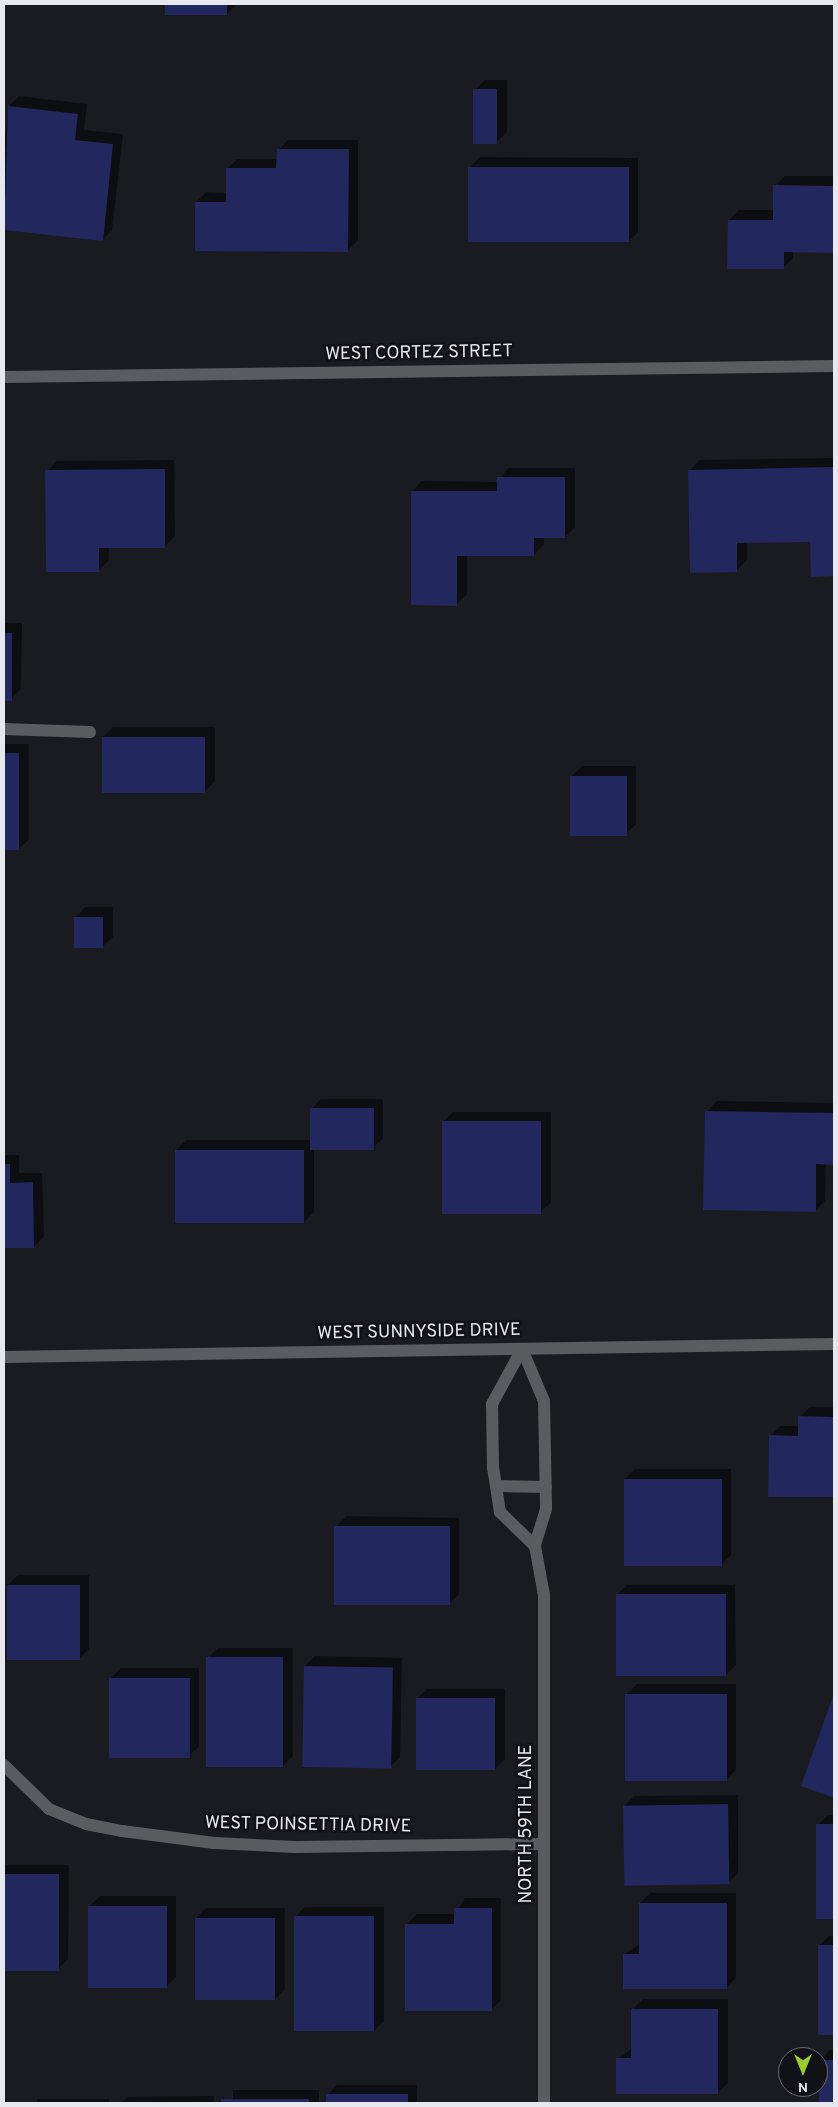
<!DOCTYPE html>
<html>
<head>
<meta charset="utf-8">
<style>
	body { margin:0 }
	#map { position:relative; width:838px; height:2107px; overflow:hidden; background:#191b21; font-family:Overpass,sans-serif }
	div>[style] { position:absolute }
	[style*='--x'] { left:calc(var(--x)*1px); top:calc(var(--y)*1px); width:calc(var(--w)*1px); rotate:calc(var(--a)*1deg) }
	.shadow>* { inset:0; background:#0007; transform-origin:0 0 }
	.building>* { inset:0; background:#22275d; transform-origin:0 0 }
	.minor>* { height:12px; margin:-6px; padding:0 6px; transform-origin:6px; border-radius:6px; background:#5b5c5f }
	span { translate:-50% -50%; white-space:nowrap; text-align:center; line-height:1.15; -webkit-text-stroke:5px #101217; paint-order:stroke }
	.street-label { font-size:18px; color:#e7e8ed }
	.frame { position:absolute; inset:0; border:5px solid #e7e8ed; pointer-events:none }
	.north { position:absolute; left:778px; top:2047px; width:50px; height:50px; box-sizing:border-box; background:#101217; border:1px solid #66686d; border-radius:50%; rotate:180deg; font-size:14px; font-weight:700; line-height:20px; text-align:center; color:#e7e8ed }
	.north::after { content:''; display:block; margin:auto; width:18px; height:22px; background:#9dca30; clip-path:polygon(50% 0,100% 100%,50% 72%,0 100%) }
</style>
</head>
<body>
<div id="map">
	<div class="shadow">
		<div style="clip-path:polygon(166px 4px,237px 4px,227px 14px,166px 14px)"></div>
		<div style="clip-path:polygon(485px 80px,507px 80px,507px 132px,497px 142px,475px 90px)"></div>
		<div style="clip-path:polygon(19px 96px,87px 104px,84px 130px,123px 134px,112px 230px,102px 240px,4px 229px,4px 148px,9px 106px)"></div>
		<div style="clip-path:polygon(288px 140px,358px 140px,358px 240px,348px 250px,196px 202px,206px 192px,227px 193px,227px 169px,237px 159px,278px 159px,278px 150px)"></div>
		<div style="clip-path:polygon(480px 157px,638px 158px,638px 232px,628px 242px,470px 167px)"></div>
		<div style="clip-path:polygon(785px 176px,834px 176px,834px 251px,793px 251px,793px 258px,783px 268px,729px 220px,739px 210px,775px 210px,775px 186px)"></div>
		<div style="clip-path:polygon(834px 458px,834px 575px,812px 576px,811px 540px,747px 541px,747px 560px,737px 570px,690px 470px,700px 460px)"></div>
		<div style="clip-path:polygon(174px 460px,175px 536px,165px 546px,109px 547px,109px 560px,99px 570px,47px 471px,57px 461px)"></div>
		<div style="clip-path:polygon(508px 468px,575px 468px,575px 527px,565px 537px,544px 537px,544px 544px,534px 555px,467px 555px,467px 594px,457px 604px,412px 491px,422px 481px,498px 482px)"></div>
		<div style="clip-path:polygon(4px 623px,22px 623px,21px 689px,11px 699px,4px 699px)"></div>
		<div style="clip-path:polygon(113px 727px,215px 727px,215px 781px,205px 791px,103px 737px)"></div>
		<div style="clip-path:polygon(4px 744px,29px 744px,29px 839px,19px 849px,4px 849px)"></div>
		<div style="clip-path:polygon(582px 766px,636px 766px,636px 824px,626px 834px,572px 776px)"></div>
		<div style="clip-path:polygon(85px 907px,113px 907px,113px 937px,102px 947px,75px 918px)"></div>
		<div style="clip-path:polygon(321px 1099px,383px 1099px,383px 1138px,373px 1148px,314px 1148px,314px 1212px,304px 1222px,176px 1150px,186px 1140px,311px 1140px,311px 1109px)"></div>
		<div style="clip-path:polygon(717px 1101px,834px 1103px,834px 1163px,826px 1163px,825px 1201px,815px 1211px,707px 1111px)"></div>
		<div style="clip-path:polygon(453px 1112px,551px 1112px,551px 1202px,541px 1212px,443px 1122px)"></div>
		<div style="clip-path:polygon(4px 1155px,19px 1155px,19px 1173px,42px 1173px,44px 1236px,34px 1247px,4px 1247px)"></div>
		<div style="clip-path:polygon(810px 1407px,834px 1407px,834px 1496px,770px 1495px,770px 1436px,780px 1426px,800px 1426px,800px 1417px)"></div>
		<div style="clip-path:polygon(635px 1469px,731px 1469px,731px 1555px,721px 1565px,625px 1479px)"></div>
		<div style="clip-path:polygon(346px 1516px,459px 1518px,459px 1594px,449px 1604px,336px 1527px)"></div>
		<div style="clip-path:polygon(18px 1575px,89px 1575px,89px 1649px,79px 1659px,8px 1585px)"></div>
		<div style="clip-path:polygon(627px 1585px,735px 1585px,736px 1665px,726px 1675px,617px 1595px)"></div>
		<div style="clip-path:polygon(218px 1648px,293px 1648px,293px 1756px,283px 1766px,208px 1658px)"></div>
		<div style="clip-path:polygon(315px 1656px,402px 1658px,400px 1757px,390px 1767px,305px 1666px)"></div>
		<div style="clip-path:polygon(121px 1668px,199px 1668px,199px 1746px,189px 1756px,111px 1678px)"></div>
		<div style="clip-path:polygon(637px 1684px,736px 1684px,736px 1770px,726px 1780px,627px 1694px)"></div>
		<div style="clip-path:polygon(427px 1689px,505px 1689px,505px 1759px,495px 1769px,417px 1699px)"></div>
		<div style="clip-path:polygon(834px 1696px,834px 1796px,803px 1786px)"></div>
		<div style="clip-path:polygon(738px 1795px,738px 1873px,728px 1883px,624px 1806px,634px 1796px)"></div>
		<div style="clip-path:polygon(828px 1815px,834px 1815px,834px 1917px,818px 1917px,818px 1825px)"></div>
		<div style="clip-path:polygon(4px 1865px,69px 1865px,68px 1959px,58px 1969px,4px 1969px)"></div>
		<div style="clip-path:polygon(650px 1893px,736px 1893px,736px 1978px,726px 1988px,624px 1954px,640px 1944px,640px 1903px)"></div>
		<div style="clip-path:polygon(100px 1896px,176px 1896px,176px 1977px,166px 1987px,90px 1906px)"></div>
		<div style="clip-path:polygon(465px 1898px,501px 1898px,501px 2000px,491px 2010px,407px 1924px,417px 1914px,455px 1914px)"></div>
		<div style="clip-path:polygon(305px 1907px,384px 1907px,384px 2021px,373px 2031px,295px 1917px)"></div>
		<div style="clip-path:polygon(206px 1908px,285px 1908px,285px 1989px,275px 1999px,196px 1918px)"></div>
		<div style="clip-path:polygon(829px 1936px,834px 1936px,834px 2034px,819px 2034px,819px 1946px)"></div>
		<div style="clip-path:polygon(643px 1999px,728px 1999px,728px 2083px,717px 2093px,617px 2059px,633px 2048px,633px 2009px)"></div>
		<div style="left:4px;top:2036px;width:1px;height:67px"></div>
		<div style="clip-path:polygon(830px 2050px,834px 2050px,834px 2103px,820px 2103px,820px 2060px)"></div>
		<div style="clip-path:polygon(337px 2085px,417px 2085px,417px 2103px,327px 2103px,327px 2095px)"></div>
		<div style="left:233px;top:2090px;width:86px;height:16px"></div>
		<div style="clip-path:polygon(214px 2096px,214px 2103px,121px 2103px,128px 2097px)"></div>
		<div style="left:37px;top:2099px;width:72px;height:6px"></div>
	</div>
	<div class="building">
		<div style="left:165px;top:4px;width:62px;height:11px"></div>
		<div style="left:473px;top:89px;width:24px;height:55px"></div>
		<div style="clip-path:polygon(8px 106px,78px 114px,75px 140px,113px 144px,103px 241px,4px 230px)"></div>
		<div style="clip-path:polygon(277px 149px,349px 149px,348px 252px,195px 251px,195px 202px,226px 202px,226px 168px,276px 168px)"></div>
		<div style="left:468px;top:167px;width:161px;height:75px"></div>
		<div style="clip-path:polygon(773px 185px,834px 186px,834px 253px,784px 252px,784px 269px,727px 269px,728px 220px,773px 220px)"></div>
		<div style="clip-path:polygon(834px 467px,834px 576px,811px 577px,810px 542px,737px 543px,737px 572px,690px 573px,688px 470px)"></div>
		<div style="clip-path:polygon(165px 469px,165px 548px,99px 548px,99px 572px,46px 572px,45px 470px)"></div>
		<div style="clip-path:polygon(497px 477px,565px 477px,565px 538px,534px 538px,534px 556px,457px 556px,457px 606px,411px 605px,411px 491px,497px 491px)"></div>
		<div style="left:4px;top:633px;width:8px;height:68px"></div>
		<div style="left:102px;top:737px;width:103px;height:56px"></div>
		<div style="left:4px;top:753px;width:15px;height:97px"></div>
		<div style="left:570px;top:776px;width:57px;height:60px"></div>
		<div style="left:74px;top:917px;width:29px;height:31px"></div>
		<div style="left:310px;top:1108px;width:64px;height:42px"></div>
		<div style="clip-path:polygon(705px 1111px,834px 1113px,834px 1165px,816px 1164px,816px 1212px,703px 1210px)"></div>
		<div style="left:442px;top:1121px;width:99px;height:93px"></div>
		<div style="left:175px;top:1150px;width:129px;height:73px"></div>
		<div style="clip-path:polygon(4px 1164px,10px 1164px,10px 1183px,33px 1182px,34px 1248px,4px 1248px)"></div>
		<div style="clip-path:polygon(798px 1416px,834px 1417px,834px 1497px,768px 1497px,769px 1435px,798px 1436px)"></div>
		<div style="left:624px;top:1479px;width:98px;height:87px"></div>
		<div style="left:334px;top:1526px;width:116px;height:79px"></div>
		<div style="left:7px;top:1585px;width:73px;height:75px"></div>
		<div style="left:726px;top:1594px;width:82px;height:110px;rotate:90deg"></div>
		<div style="left:206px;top:1657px;width:77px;height:110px"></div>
		<div style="left:304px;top:1666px;width:89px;height:101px;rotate:1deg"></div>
		<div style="left:109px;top:1678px;width:81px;height:80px"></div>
		<div style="clip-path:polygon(834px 1693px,834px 1798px,801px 1786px)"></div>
		<div style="left:625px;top:1694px;width:102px;height:87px"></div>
		<div style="left:416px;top:1698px;width:79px;height:72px"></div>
		<div style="left:728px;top:1804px;width:80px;height:105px;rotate:89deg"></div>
		<div style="left:816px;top:1824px;width:18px;height:95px"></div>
		<div style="left:4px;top:1874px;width:55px;height:97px"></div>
		<div style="clip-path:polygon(639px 1903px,727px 1903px,727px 1989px,623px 1989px,623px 1954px,639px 1954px)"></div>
		<div style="left:88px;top:1906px;width:79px;height:82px"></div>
		<div style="clip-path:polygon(454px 1908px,492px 1908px,492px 2011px,405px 2011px,405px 1924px,454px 1924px)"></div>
		<div style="left:294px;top:1916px;width:80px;height:115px"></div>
		<div style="left:195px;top:1918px;width:80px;height:82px"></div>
		<div style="left:818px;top:1945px;width:16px;height:90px"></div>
		<div style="clip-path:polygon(631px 2009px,718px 2009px,718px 2094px,616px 2094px,616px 2058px,631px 2058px)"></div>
		<div style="left:819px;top:2060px;width:15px;height:43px"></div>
		<div style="left:326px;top:2094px;width:82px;height:9px"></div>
		<div style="left:221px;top:2099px;width:88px;height:4px"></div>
	</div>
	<div class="minor">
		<div style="--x:4;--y:377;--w:830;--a:-0.76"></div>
		<div style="--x:4;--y:729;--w:86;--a:2"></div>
		<div style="--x:522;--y:1349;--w:56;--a:67.1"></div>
		<div style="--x:544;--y:1401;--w:108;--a:88.9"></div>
		<div style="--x:546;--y:1509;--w:39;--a:107"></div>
		<div style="--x:535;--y:1546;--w:50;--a:79.6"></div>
		<div style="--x:544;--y:1595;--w:508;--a:90"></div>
		<div style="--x:522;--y:1349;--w:63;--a:118.6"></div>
		<div style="--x:492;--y:1404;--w:63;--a:89.1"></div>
		<div style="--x:493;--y:1467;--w:46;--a:81.2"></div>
		<div style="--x:500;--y:1512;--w:49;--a:44.2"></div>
		<div style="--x:4;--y:1357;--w:830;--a:-0.9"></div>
		<div style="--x:496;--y:1486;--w:50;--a:1.1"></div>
		<div style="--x:4;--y:1765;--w:63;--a:44.4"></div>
		<div style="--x:49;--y:1809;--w:40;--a:22"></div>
		<div style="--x:86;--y:1824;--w:37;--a:11"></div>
		<div style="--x:122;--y:1831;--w:93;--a:7.4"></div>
		<div style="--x:214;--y:1843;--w:81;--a:2.8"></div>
		<div style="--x:295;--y:1847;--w:249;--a:-0.7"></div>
	</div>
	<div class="street-label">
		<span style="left:419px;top:354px;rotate:-1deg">WEST CORTEZ STREET</span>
		<span style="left:419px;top:1333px;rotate:-1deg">WEST SUNNYSIDE DRIVE</span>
		<span style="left:527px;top:1824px;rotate:-90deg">NORTH 59TH LANE</span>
		<span style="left:308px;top:1826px;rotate:1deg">WEST POINSETTIA DRIVE</span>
	</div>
	<div class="frame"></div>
	<div class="north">N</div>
</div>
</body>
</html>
